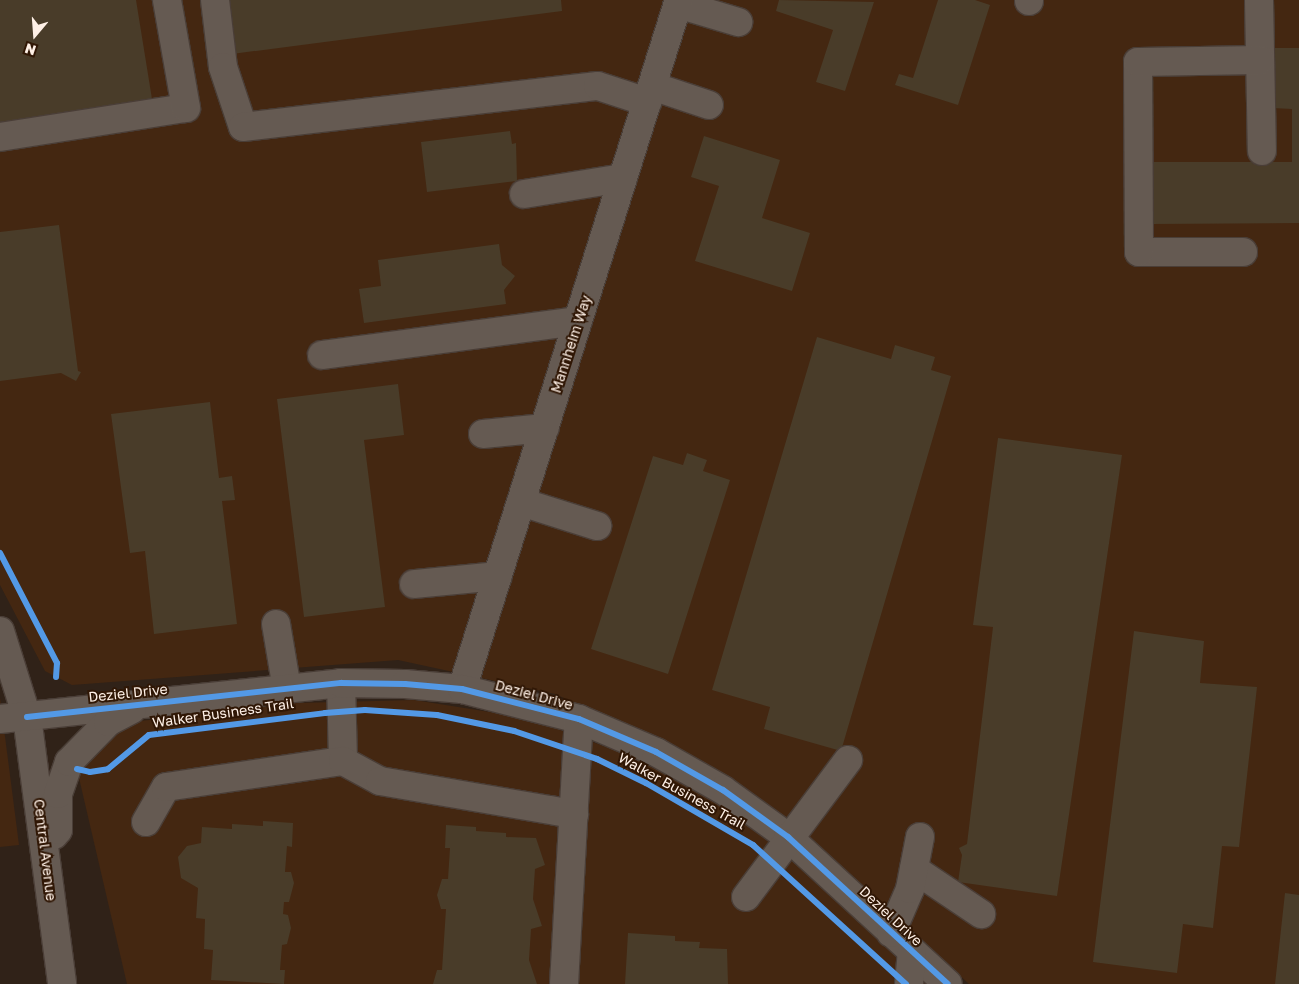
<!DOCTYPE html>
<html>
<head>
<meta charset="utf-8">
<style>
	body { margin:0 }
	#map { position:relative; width:1299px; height:984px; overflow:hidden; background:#302218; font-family:"Golos Text",sans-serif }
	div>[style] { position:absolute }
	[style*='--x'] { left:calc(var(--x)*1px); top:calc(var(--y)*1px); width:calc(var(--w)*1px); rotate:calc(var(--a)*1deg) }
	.built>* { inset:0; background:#442711 }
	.building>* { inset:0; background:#493c29 }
	.roads { filter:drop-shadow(1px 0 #4a3e37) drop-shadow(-1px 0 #4a3e37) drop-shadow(0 1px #4a3e37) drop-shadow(0 -1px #4a3e37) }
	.minor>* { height:28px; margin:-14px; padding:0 14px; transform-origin:14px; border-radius:14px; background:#655a52 }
	.cycleway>* { height:6px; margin:-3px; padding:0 3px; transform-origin:3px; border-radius:3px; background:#5399e6 }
	span { translate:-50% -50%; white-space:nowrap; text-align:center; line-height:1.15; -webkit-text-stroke:4px #301705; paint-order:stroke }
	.street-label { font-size:14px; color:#fef0e6 }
	.north { position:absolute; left:10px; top:10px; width:50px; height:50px; -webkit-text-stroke:4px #301705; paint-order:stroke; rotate:198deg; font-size:14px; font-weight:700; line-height:20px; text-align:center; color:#fef0e6 }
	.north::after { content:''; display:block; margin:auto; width:18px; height:22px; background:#fef0e6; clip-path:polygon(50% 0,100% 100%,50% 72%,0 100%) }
</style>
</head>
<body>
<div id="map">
	<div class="built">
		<div style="clip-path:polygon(0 0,1299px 0,1299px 984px,969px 984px,808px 837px,701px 760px,555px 694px,398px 660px,72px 685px,45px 671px,0 585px)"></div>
		<div style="clip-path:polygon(0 698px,19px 845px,0 847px)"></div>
		<div style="clip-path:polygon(414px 700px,527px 718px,631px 756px,725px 806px,787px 854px,929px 984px,127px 984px,76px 765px,108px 733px,140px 721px,297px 703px)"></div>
	</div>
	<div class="building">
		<div style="clip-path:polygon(0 0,136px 0,152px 99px,0 124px)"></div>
		<div style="clip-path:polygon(225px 0,561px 0,562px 11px,232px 54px)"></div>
		<div style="clip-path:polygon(779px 0,874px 2px,845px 91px,816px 82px,833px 30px,776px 11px)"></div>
		<div style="clip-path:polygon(938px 0,975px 0,990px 5px,958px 105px,895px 85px,899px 74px,913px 78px)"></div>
		<div style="clip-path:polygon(1272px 48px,1299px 48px,1299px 223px,1150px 224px,1149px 162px,1292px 162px,1292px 109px,1272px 108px)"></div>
		<div style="clip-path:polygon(510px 131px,512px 144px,516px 143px,517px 181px,427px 192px,421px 142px)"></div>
		<div style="clip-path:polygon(704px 136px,780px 160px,762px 218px,810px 233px,792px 291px,695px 261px,719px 186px,691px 177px)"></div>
		<div style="clip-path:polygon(59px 225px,78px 371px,81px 372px,76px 381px,61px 373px,0 381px,0 232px)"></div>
		<div style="clip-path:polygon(499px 244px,502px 265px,515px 276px,504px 290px,506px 304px,364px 323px,359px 289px,381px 286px,378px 260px)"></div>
		<div style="clip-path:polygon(817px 337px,891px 359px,895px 345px,935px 357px,931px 370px,951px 376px,841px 751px,764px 729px,770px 707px,712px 690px)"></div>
		<div style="clip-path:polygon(398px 384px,404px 435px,364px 440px,385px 607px,304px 617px,277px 399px)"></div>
		<div style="clip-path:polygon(210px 402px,219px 478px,232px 476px,235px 500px,222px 501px,237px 624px,154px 634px,145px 551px,130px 553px,111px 414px)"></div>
		<div style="clip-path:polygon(998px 438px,1122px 455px,1057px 896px,958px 882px,962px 855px,959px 848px,967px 844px,993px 627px,973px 625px)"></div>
		<div style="clip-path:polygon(687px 453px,707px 460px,703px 471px,730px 480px,668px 674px,591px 649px,653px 456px,683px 465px)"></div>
		<div style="clip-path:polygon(1134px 631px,1204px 641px,1200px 683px,1257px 687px,1239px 847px,1222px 846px,1213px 928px,1183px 924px,1177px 973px,1093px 962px)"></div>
		<div style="clip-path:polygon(263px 821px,293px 823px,292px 847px,287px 846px,285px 872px,291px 872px,294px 883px,289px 902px,284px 902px,283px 914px,288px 915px,291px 928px,287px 944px,282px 945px,280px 970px,285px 970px,284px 984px,211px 980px,213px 950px,204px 949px,205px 919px,196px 918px,198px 888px,181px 878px,178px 857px,187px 846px,201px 843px,202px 827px,232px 829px,232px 824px,263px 826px)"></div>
		<div style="clip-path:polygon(446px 825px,476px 827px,476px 831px,506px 833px,506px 837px,536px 838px,545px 865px,535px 869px,533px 899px,542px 926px,531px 929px,529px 960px,537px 984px,433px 984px,437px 970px,442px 970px,446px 909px,441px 909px,437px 895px,442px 879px,448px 879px,450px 848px,445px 848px)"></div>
		<div style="clip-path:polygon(1285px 893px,1299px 895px,1299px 984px,1275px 984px)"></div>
		<div style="clip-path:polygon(628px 933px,675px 936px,675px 941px,700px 942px,699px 948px,727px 949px,728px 984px,625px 984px)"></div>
	</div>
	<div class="roads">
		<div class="minor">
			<div style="--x:215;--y:0;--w:67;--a:83.2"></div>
			<div style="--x:223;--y:67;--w:63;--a:71.6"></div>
			<div style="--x:243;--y:127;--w:357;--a:-6.6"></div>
			<div style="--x:598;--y:86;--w:52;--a:18.1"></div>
			<div style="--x:1259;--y:0;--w:151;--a:88.9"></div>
			<div style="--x:1029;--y:1;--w:1;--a:-90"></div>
			<div style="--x:678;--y:4;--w:63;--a:16.7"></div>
			<div style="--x:652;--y:86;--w:60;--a:18.4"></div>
			<div style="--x:0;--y:137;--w:188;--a:-8.9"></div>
			<div style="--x:186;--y:108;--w:110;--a:-100"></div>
			<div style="--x:524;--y:194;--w:100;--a:-9.2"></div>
			<div style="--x:1243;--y:252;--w:104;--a:180"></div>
			<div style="--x:1139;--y:252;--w:190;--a:-90.3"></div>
			<div style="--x:1138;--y:62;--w:122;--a:-0.9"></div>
			<div style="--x:322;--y:355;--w:258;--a:-7.6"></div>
			<div style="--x:483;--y:434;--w:62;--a:-5.5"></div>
			<div style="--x:521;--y:502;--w:80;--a:17.5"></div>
			<div style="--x:414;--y:584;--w:84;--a:-5.4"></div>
			<div style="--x:276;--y:624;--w:66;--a:80.4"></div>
			<div style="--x:0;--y:631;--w:90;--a:72.6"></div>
			<div style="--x:27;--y:717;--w:269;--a:82.5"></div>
			<div style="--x:341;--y:683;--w:78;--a:88.5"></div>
			<div style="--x:462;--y:689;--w:722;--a:-72.52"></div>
			<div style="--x:0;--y:719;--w:343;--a:-6"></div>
			<div style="--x:341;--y:683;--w:64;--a:0.9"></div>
			<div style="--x:405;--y:684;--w:57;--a:5"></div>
			<div style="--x:462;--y:689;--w:121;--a:14.4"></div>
			<div style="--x:579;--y:719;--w:84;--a:23.2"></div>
			<div style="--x:656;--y:752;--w:77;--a:29.6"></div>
			<div style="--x:723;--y:790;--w:80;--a:35.9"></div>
			<div style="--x:788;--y:837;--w:217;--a:42.6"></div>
			<div style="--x:146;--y:822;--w:40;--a:-60.3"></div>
			<div style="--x:166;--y:787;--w:179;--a:-8.4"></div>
			<div style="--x:343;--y:761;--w:42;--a:28.4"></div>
			<div style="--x:380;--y:781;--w:197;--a:9.7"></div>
			<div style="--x:54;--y:835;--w:6;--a:-51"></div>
			<div style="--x:58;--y:830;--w:36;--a:-90"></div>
			<div style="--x:58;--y:794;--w:34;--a:-71"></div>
			<div style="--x:69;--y:762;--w:56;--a:-45.7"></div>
			<div style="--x:108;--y:722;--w:27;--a:-28"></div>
			<div style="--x:914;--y:869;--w:81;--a:33.9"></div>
			<div style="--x:746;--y:897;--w:171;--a:-53.3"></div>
			<div style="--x:891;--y:933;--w:48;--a:-66.6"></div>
			<div style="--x:910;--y:889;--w:53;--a:-79.1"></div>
			<div style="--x:564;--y:984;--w:265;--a:-86.8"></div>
			<div style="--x:909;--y:984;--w:32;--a:-85"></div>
		</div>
	</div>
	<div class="cycleway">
		<div style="--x:0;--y:553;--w:124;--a:62.6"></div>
		<div style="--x:57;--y:663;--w:14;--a:94"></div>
		<div style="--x:27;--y:717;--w:316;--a:-6.2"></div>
		<div style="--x:341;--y:683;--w:64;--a:0.9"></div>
		<div style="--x:405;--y:684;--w:57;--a:5"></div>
		<div style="--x:462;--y:689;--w:121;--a:14.4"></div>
		<div style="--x:579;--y:719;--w:84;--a:23.2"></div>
		<div style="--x:656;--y:752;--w:77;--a:29.6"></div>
		<div style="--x:723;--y:790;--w:80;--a:35.9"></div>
		<div style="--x:788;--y:837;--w:217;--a:42.6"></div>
		<div style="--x:77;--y:769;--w:13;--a:13"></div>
		<div style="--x:90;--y:772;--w:18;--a:-9"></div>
		<div style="--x:108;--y:769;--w:53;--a:-39.7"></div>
		<div style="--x:149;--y:735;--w:177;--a:-7.1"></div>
		<div style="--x:325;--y:713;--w:40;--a:-4.3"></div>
		<div style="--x:365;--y:710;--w:72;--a:4"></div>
		<div style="--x:437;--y:715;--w:79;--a:11.7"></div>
		<div style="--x:514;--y:731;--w:88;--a:18.6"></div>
		<div style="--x:597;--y:759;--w:55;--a:26.1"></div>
		<div style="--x:646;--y:783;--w:124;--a:30.1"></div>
		<div style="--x:753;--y:845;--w:207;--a:42.3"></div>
	</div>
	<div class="street-label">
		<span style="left:571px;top:344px;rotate:-72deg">Mannheim Way</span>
		<span style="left:128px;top:693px;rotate:-6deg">Deziel Drive</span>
		<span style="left:534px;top:695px;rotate:15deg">Deziel Drive</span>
		<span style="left:223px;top:713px;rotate:-8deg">Walker Business Trail</span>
		<span style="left:682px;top:791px;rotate:29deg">Walker Business Trail</span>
		<span style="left:45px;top:850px;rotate:83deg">Central Avenue</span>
		<span style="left:891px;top:916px;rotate:43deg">Deziel Drive</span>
	</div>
	<div class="north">N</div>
</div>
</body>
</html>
